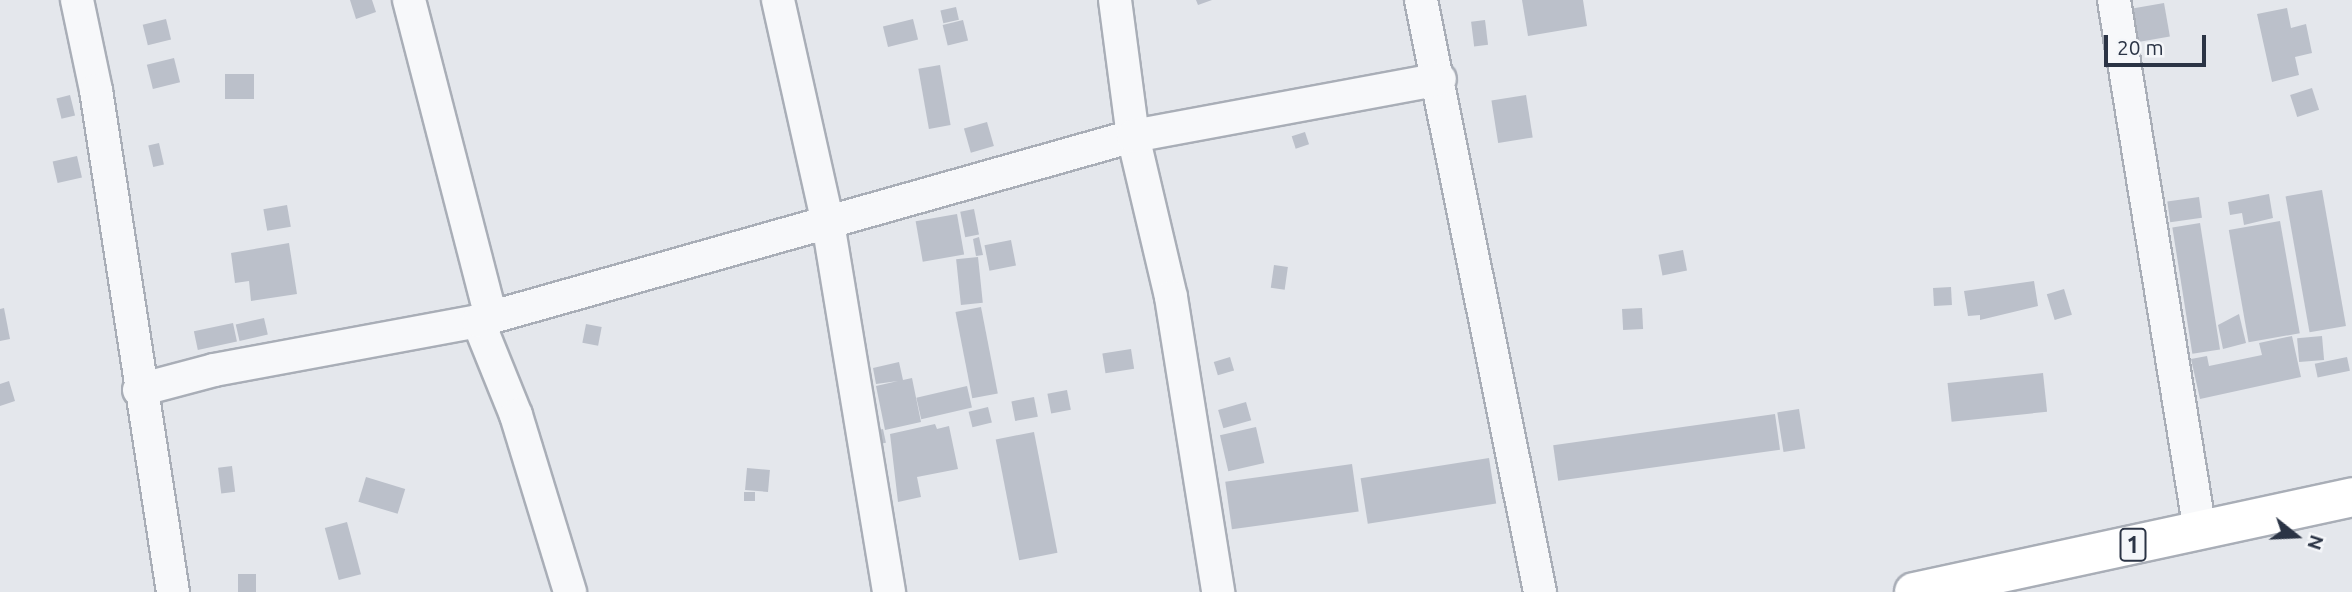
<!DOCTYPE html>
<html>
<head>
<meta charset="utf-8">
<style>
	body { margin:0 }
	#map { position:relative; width:2352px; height:592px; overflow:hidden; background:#e4e7ec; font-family:Ubuntu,sans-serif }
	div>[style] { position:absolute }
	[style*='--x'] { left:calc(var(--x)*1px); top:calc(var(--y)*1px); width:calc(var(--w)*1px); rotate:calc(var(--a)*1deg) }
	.building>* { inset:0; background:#bbc0ca; transform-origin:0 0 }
	.roads { filter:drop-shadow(2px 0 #a9aeb7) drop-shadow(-2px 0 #a9aeb7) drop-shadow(0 2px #a9aeb7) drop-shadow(0 -2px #a9aeb7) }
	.minor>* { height:32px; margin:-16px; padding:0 16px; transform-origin:16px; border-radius:16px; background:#f7f8fa }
	.primary>* { height:38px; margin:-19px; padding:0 19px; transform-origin:19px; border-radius:19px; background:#fff }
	span { translate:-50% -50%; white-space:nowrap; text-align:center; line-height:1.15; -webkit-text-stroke:6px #f4f6f9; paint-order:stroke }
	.shield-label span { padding:2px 5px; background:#f4f6f9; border:2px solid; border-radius:5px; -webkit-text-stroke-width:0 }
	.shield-label { font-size:23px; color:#2b3445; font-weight:700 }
	.north { position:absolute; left:2261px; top:501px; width:70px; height:70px; -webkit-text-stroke:5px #f4f6f9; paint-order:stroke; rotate:108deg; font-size:19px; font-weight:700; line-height:28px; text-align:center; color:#2b3445 }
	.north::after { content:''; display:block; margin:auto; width:24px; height:32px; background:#2b3445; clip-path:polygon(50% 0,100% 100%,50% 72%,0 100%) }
	.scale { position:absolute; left:2104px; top:35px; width:102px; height:32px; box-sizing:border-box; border:4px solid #2b3445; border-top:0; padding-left:9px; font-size:21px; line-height:24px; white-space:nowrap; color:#2b3445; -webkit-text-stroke:5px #f4f6f9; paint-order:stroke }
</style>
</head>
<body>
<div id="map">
	<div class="building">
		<div style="clip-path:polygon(350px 0,372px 0,376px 12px,356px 19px)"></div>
		<div style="clip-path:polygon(1196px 0,1212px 0,1198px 5px)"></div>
		<div style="clip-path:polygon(1522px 0,1583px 0,1587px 26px,1528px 36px)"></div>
		<div style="left:2164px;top:3px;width:34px;height:32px;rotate:80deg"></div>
		<div style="left:956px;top:7px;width:13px;height:16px;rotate:77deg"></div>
		<div style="clip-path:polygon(2287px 8px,2291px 28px,2306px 24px,2312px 53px,2295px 57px,2299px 75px,2272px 82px,2257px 14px)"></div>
		<div style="left:166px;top:19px;width:21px;height:24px;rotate:76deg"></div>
		<div style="left:913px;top:19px;width:21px;height:31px;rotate:76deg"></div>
		<div style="left:963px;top:20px;width:21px;height:21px;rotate:76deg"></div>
		<div style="left:1485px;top:20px;width:25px;height:14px;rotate:83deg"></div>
		<div style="left:174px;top:58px;width:25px;height:28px;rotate:76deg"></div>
		<div style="left:940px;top:65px;width:61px;height:22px;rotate:80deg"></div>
		<div style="left:225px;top:74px;width:29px;height:25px"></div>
		<div style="left:2312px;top:88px;width:23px;height:23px;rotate:72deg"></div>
		<div style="left:70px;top:95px;width:21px;height:14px;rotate:76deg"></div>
		<div style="left:1526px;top:95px;width:43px;height:35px;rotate:81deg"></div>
		<div style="left:987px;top:122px;width:25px;height:24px;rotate:74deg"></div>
		<div style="left:1305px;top:132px;width:13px;height:14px;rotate:72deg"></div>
		<div style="left:159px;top:143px;width:22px;height:11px;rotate:77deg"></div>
		<div style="left:77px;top:156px;width:22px;height:25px;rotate:77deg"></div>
		<div style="left:2322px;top:190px;width:138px;height:37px;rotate:80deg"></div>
		<div style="clip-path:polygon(2269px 194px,2273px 218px,2244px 225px,2242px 213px,2230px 215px,2228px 202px)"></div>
		<div style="left:2199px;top:197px;width:21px;height:32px;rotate:82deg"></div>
		<div style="left:287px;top:205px;width:22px;height:24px;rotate:80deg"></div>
		<div style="left:974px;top:209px;width:26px;height:14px;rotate:79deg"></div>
		<div style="left:957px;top:214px;width:41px;height:42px;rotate:80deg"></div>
		<div style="left:2280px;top:221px;width:114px;height:52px;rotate:80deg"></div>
		<div style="left:2200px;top:223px;width:128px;height:28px;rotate:81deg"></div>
		<div style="clip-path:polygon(979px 237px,983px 255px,976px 256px,973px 239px)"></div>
		<div style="left:1011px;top:240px;width:26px;height:27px;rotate:79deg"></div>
		<div style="clip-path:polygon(289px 243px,297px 294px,251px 301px,249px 281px,235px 283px,231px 253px)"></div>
		<div style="left:1683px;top:250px;width:21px;height:25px;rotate:79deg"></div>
		<div style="left:978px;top:257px;width:46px;height:22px;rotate:84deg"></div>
		<div style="left:1274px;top:265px;width:14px;height:23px;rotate:8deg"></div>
		<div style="clip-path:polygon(2034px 281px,2038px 306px,1980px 320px,1980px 315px,1968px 316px,1964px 291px)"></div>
		<div style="left:1951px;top:287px;width:18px;height:18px;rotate:87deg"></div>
		<div style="left:2064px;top:289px;width:27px;height:18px;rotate:73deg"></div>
		<div style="left:981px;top:307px;width:88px;height:26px;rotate:79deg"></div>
		<div style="clip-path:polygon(4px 308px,10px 339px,0 341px,0 309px)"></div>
		<div style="left:1642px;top:308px;width:21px;height:20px;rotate:87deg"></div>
		<div style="clip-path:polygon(2239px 314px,2246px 343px,2223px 349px,2218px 325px)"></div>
		<div style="left:264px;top:318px;width:17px;height:29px;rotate:77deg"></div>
		<div style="left:233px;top:323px;width:19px;height:40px;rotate:78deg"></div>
		<div style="left:586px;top:324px;width:16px;height:19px;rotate:11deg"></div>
		<div style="clip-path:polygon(2292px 336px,2301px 377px,2200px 399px,2191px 359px,2207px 356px,2209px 366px,2262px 355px,2259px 343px)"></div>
		<div style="left:2322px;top:336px;width:24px;height:25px;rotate:85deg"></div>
		<div style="left:1131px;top:349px;width:20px;height:29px;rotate:81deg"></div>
		<div style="left:1230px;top:357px;width:14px;height:17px;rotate:73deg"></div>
		<div style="left:2347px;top:357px;width:14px;height:33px;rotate:78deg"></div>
		<div style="clip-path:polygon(899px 362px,903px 380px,912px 378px,921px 422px,885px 430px,876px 386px,898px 381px,876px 384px,873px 368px)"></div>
		<div style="left:2043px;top:373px;width:39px;height:96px;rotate:84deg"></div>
		<div style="clip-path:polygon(9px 381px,15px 401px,0 406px,0 384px)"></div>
		<div style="left:967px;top:386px;width:22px;height:52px;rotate:77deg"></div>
		<div style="left:1067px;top:390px;width:20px;height:20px;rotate:79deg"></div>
		<div style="left:1034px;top:397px;width:20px;height:23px;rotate:79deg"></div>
		<div style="left:1246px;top:402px;width:19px;height:29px;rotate:74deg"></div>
		<div style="left:988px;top:407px;width:16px;height:20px;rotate:76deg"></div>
		<div style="left:1799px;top:409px;width:40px;height:22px;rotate:81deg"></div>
		<div style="left:1775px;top:414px;width:36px;height:224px;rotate:82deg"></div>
		<div style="clip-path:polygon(935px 424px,937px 429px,949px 426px,958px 469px,917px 477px,921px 497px,898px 502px,890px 434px)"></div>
		<div style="left:1256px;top:427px;width:37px;height:37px;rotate:77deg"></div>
		<div style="left:883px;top:429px;width:14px;height:15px;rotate:78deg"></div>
		<div style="left:1034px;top:432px;width:123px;height:39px;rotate:79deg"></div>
		<div style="left:1489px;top:458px;width:46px;height:130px;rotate:81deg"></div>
		<div style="left:1352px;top:464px;width:48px;height:128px;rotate:82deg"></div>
		<div style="left:232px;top:466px;width:26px;height:14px;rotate:83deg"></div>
		<div style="left:747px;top:468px;width:23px;height:22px;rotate:5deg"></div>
		<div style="left:366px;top:477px;width:41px;height:26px;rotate:17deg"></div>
		<div style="left:744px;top:492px;width:11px;height:9px"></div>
		<div style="left:347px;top:522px;width:54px;height:23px;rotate:75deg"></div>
		<div style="left:256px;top:574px;width:18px;height:18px;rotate:90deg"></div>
	</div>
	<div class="roads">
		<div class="minor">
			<div style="--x:77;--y:0;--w:92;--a:78.1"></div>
			<div style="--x:96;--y:90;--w:508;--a:81.28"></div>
			<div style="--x:409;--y:0;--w:328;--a:75.5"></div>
			<div style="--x:778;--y:0;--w:229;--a:77.4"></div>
			<div style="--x:828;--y:223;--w:374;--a:80.6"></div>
			<div style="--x:1115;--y:0;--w:137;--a:82.5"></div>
			<div style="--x:1133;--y:136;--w:165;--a:76.7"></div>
			<div style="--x:1171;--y:297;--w:299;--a:80.9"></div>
			<div style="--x:1421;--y:0;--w:604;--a:78.63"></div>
			<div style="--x:2114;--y:0;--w:538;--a:80.8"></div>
			<div style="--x:478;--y:321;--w:101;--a:68"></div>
			<div style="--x:516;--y:415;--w:185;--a:73"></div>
			<div style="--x:139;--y:390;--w:78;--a:-14.9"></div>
			<div style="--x:214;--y:370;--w:269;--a:-10.5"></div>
			<div style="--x:478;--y:321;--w:681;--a:-15.77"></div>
			<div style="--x:1133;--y:136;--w:312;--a:-10.5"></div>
		</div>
		<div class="primary">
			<div style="--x:1914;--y:592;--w:448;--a:-12.2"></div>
		</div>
	</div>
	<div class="shield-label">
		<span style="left:2133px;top:545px">1</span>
	</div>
	<div class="north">N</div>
	<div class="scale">20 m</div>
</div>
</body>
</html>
